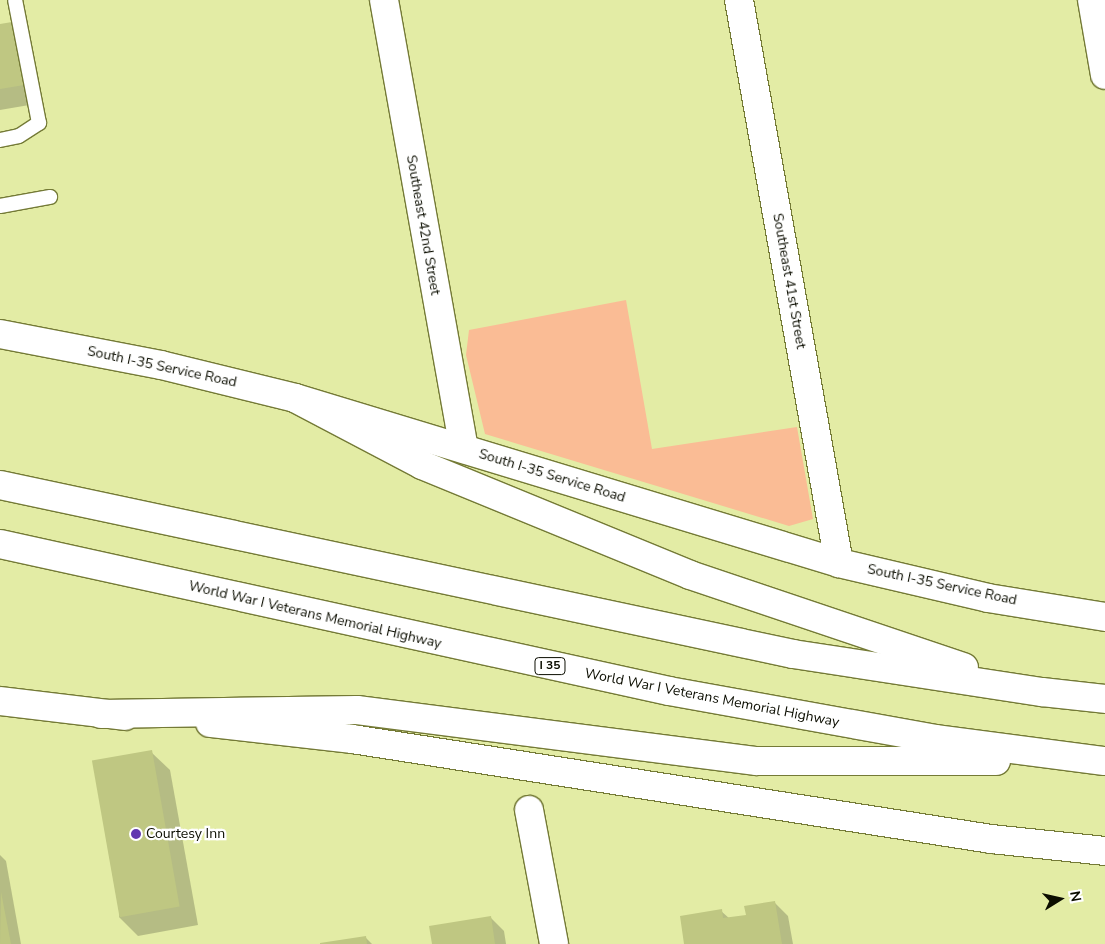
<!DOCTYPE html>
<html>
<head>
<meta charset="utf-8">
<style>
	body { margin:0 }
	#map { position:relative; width:1105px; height:944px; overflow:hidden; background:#e3eca5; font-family:"Nunito Sans",sans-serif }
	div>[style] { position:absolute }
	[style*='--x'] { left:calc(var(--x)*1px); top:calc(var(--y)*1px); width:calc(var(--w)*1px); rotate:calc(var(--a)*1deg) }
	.green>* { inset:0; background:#fabc95 }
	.shadow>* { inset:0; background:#0003 }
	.building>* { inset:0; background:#bfc782; transform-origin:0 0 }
	.roads { filter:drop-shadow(1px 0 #747a36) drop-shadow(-1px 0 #747a36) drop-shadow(0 1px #747a36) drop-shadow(0 -1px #747a36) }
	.lane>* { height:14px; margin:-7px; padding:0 7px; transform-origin:7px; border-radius:7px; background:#fff }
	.street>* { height:28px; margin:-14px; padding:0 14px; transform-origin:14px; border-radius:14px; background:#fff }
	.secondary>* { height:28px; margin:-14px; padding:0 14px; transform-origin:14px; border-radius:14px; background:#fff }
	.highway>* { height:28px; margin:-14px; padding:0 14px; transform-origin:14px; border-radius:14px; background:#fff }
	.dots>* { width:14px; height:14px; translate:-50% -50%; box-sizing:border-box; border:2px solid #fff; border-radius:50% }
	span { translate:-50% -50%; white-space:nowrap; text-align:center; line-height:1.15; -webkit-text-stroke:4.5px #fff; paint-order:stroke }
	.shield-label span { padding:1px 4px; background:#fff; border:1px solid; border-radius:4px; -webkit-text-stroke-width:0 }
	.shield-label { font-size:12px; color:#0b0d00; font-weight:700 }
	.street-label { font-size:14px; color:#0b0d00 }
	.poi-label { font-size:14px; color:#0b0d00 }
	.left { translate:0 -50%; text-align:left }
	.north { position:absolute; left:1035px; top:874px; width:50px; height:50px; -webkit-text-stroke:4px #fff; paint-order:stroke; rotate:80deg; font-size:14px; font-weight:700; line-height:20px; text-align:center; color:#0b0d00 }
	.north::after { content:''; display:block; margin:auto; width:18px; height:22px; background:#0b0d00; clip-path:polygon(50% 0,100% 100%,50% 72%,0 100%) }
</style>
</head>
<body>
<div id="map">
	<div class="green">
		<div style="clip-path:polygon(626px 300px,652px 449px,797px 427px,813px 519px,789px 526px,485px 434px,466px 355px,469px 330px)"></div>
	</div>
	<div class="shadow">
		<div style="clip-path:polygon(12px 23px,30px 42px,41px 103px,0 110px,0 25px)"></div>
		<div style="clip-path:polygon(151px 752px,170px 770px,198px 925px,138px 936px,119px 917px)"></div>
		<div style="clip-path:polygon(0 855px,6px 861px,21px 944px,0 944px)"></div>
		<div style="clip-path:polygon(774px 902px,788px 916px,793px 944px,686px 944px,721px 911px,730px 919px,747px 916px)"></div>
		<div style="clip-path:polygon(490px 917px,504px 931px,506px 944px,434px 944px)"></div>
		<div style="clip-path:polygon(365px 937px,372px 944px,324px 944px)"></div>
	</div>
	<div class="building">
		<div style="clip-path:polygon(12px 22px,24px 85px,0 89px,0 24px)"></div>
		<div style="left:152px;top:750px;width:159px;height:61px;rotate:80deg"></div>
		<div style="clip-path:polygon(1px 892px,11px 944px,0 944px)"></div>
		<div style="clip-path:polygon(775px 901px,782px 944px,684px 944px,680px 916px,722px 909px,723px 918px,746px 915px,744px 906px)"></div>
		<div style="clip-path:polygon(491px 916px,495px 944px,432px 944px,429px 926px)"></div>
		<div style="clip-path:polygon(366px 936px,367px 944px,320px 944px,320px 943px)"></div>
	</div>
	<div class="roads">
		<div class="lane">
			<div style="--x:0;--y:140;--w:19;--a:-12"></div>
			<div style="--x:19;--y:136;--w:24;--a:-33"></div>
			<div style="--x:39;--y:123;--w:125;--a:-101"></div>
			<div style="--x:0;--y:206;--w:51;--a:-10.2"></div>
		</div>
		<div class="street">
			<div style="--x:384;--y:0;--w:456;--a:79.9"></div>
			<div style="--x:739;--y:0;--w:572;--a:79.93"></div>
			<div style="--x:1092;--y:0;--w:76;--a:80.2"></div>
			<div style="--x:529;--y:810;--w:136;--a:79.4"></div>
		</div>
		<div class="secondary">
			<div style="--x:0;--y:334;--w:164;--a:10.9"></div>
			<div style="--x:161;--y:365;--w:138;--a:13.8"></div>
			<div style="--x:295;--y:398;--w:568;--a:16.87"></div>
			<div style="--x:839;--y:563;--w:153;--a:13.2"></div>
			<div style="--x:988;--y:598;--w:119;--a:9.2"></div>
			<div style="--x:0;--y:701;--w:126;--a:6.8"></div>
			<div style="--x:210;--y:723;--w:143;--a:6.4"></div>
			<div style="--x:352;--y:739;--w:647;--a:8.89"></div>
			<div style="--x:991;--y:839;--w:115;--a:6"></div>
		</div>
		<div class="highway">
			<div style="--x:295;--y:398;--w:144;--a:27.8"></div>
			<div style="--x:422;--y:465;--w:290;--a:22.3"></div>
			<div style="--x:690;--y:575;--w:289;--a:18.6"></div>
			<div style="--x:0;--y:485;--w:811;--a:12.03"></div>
			<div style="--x:793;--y:654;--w:252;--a:8.7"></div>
			<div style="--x:1042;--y:692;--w:63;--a:6.3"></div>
			<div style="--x:0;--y:544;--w:685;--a:12.39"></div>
			<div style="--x:669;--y:691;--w:270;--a:10.2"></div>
			<div style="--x:935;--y:739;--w:171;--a:7.4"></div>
			<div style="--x:101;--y:714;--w:256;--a:-0.9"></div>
			<div style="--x:357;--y:710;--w:403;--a:7.3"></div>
			<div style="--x:757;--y:761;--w:239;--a:0"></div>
		</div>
	</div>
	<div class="dots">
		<div style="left:136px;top:834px;background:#6138b0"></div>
	</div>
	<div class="shield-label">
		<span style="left:550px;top:666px">I 35</span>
	</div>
	<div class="street-label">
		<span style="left:423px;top:225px;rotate:80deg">Southeast 42nd Street</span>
		<span style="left:789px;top:281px;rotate:80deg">Southeast 41st Street</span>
		<span style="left:162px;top:367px;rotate:12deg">South I-35 Service Road</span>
		<span style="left:552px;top:476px;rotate:17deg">South I-35 Service Road</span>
		<span style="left:942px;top:585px;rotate:12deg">South I-35 Service Road</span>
		<span style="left:315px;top:615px;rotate:13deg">World War I Veterans Memorial Highway</span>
		<span style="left:712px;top:698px;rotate:11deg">World War I Veterans Memorial Highway</span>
	</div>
	<div class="poi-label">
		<span class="left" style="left:146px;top:834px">Courtesy Inn</span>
	</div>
	<div class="north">N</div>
</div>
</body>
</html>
